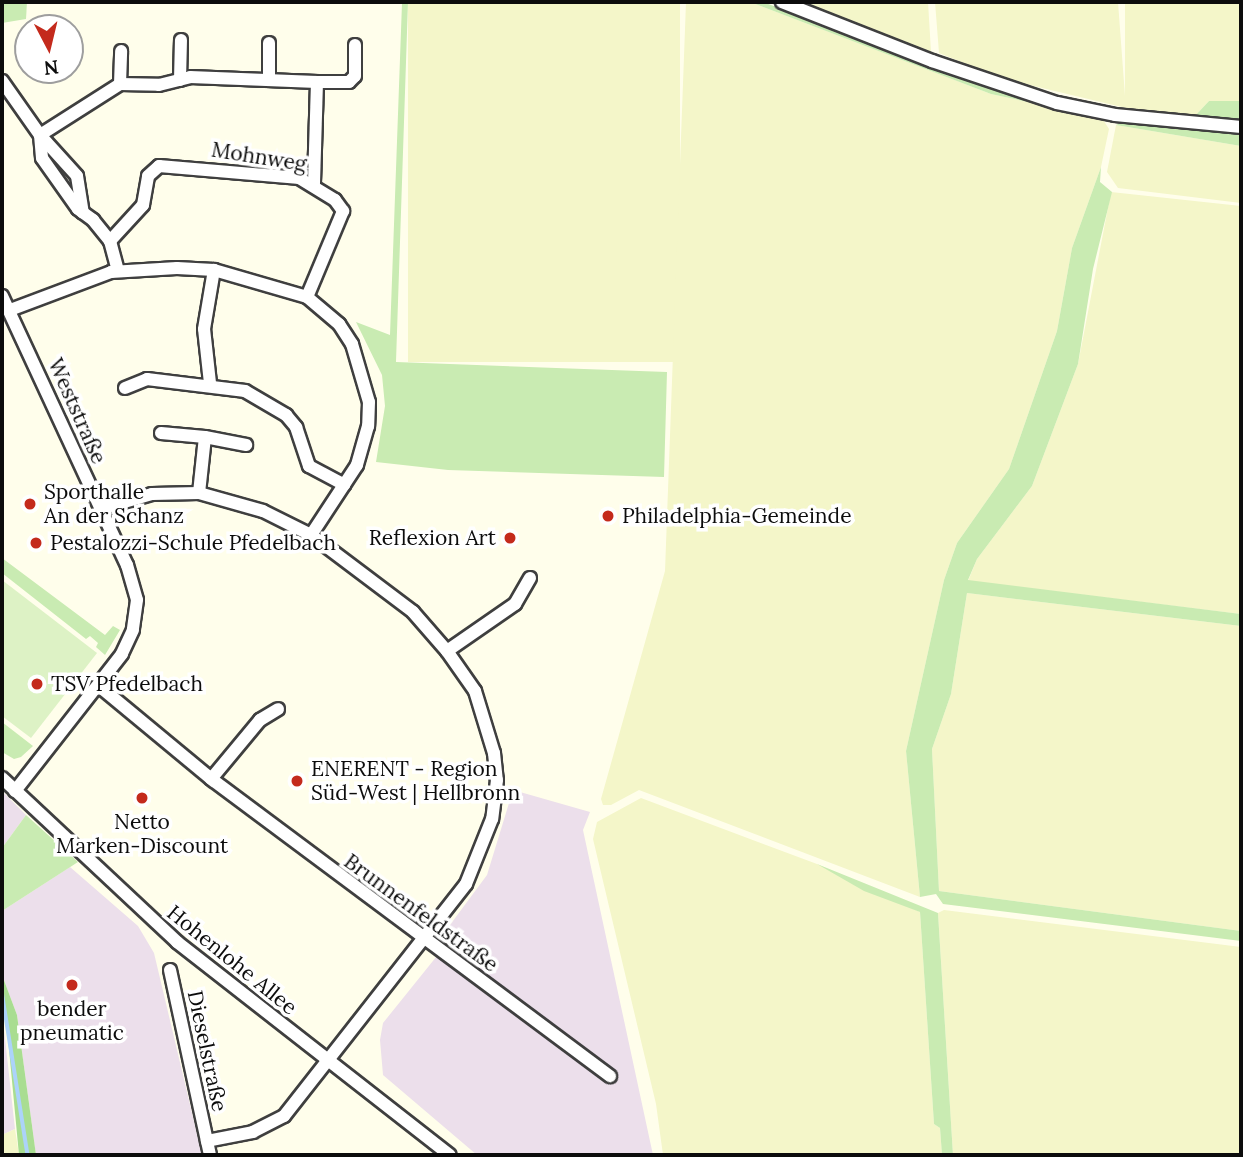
<!DOCTYPE html>
<html>
<head>
<meta charset="utf-8">
<style>
	body { margin:0 }
	#map { position:relative; width:1243px; height:1157px; overflow:hidden; background:#fffeeb; font-family:Lora,serif }
	div>[style] { position:absolute }
	[style*='--x'] { left:calc(var(--x)*1px); top:calc(var(--y)*1px); width:calc(var(--w)*1px); rotate:calc(var(--a)*1deg) }
	.industrial>* { inset:0; background:#ecdfeb }
	.farmland>* { inset:0; background:#f4f6c9; transform-origin:0 0 }
	.green>* { inset:0; background:#c9ebb2 }
	.forest>* { inset:0; background:#a9dd91 }
	.pitch>* { inset:0; background:#ddf2c5 }
	.stream>* { height:3.5px; margin:-1.75px; padding:0 1.75px; transform-origin:1.75px; border-radius:1.75px; background:#acd3fa }
	.roads { filter:drop-shadow(2px 0 #3f3f3f) drop-shadow(-2px 0 #3f3f3f) drop-shadow(0 2px #3f3f3f) drop-shadow(0 -2px #3f3f3f) }
	.minor>* { height:12px; margin:-6px; padding:0 6px; transform-origin:6px; border-radius:6px; background:#fff }
	.dots>* { width:19px; height:19px; translate:-50% -50%; box-sizing:border-box; border:4px solid #fff; border-radius:50% }
	span { translate:-50% -50%; white-space:nowrap; text-align:center; line-height:1.15; -webkit-text-stroke:7px #fff; paint-order:stroke }
	.street-label { font-size:21px; color:#0c0c0c }
	.poi-label { font-size:21px; color:#0c0c0c }
	.left { translate:0 -50%; text-align:left }
	.right { translate:-100% -50%; text-align:right }
	.frame { position:absolute; inset:0; border:4px solid #0c0c0c; pointer-events:none }
	.north { position:absolute; left:14px; top:14px; width:70px; height:70px; box-sizing:border-box; background:#fff; border:2px solid #9e9e9e; border-radius:50%; rotate:173deg; font-size:19px; font-weight:700; line-height:28px; text-align:center; color:#0c0c0c }
	.north::after { content:''; display:block; margin:auto; width:24px; height:32px; background:#c42a1c; clip-path:polygon(50% 0,100% 100%,50% 72%,0 100%) }
</style>
</head>
<body>
<div id="map">
	<div class="industrial">
		<div style="clip-path:polygon(513px 790px,590px 812px,583px 830px,653px 1155px,477px 1155px,383px 1075px,380px 1040px,383px 1023px,449px 941px,444px 933px,487px 875px)"></div>
		<div style="clip-path:polygon(2px 791px,26px 815px,2px 848px)"></div>
		<div style="clip-path:polygon(70px 867px,138px 926px,154px 953px,202px 1155px,36px 1155px,17px 1015px,2px 975px,2px 911px)"></div>
		<div style="clip-path:polygon(2px 1011px,15px 1129px,2px 1135px)"></div>
	</div>
	<div class="farmland">
		<div style="left:408px;top:2px;width:272px;height:360px"></div>
		<div style="clip-path:polygon(686px 2px,750px 2px,991px 94px,1102px 118px,1109px 129px,1101px 167px,1072px 248px,1057px 331px,1009px 469px,957px 543px,944px 580px,906px 751px,920px 897px,639px 790px,611px 805px,603px 805px,601px 799px,665px 571px)"></div>
		<div style="clip-path:polygon(799px 2px,928px 2px,931px 52px)"></div>
		<div style="clip-path:polygon(935px 2px,1118px 2px,1125px 96px,1125px 2px,1241px 2px,1241px 101px,1209px 101px,1194px 117px,1126px 108px,1004px 79px,939px 53px)"></div>
		<div style="clip-path:polygon(1116px 125px,1241px 146px,1241px 203px,1118px 188px,1107px 172px)"></div>
		<div style="clip-path:polygon(1111px 192px,1241px 206px,1241px 614px,968px 581px,977px 559px,1032px 486px,1078px 364px)"></div>
		<div style="clip-path:polygon(967px 593px,1241px 626px,1241px 931px,939px 891px,932px 749px,951px 694px)"></div>
		<div style="clip-path:polygon(641px 798px,817px 864px,920px 912px,934px 1124px,940px 1128px,942px 1155px,663px 1155px,656px 1104px,593px 839px,597px 822px)"></div>
		<div style="clip-path:polygon(944px 910px,1241px 947px,1241px 1155px,953px 1155px,938px 913px)"></div>
		<div style="clip-path:polygon(15px 1129px,19px 1155px,2px 1155px,2px 1135px)"></div>
	</div>
	<div class="green">
		<div style="clip-path:polygon(2px 2px,27px 2px,26px 19px,2px 23px)"></div>
		<div style="clip-path:polygon(394px 2px,408px 2px,396px 362px,667px 372px,664px 477px,448px 470px,376px 462px,385px 406px,382px 375px,356px 322px,390px 335px,402px 3px)"></div>
		<div style="clip-path:polygon(750px 2px,763px 2px,998px 91px,1056px 108px,991px 94px)"></div>
		<div style="clip-path:polygon(1209px 101px,1241px 101px,1241px 120px,1194px 117px)"></div>
		<div style="clip-path:polygon(1125px 121px,1241px 132px,1241px 146px,1116px 125px)"></div>
		<div style="clip-path:polygon(1101px 167px,1100px 182px,1112px 192px,1093px 269px,1078px 364px,1032px 486px,977px 559px,968px 580px,1241px 614px,1241px 626px,967px 593px,951px 694px,932px 749px,939px 891px,1241px 931px,1241px 941px,943px 904px,936px 894px,920px 897px,906px 751px,944px 580px,957px 543px,1009px 469px,1057px 331px,1072px 248px)"></div>
		<div style="clip-path:polygon(2px 558px,105px 635px,113px 626px,120px 630px,105px 655px,96px 647px,98px 643px,90px 636px,86px 639px,2px 573px)"></div>
		<div style="clip-path:polygon(2px 722px,33px 746px,21px 757px,14px 759px,2px 752px)"></div>
		<div style="clip-path:polygon(26px 815px,78px 862px,2px 911px,2px 848px)"></div>
		<div style="clip-path:polygon(817px 864px,938px 913px,953px 1155px,942px 1155px,940px 1128px,934px 1124px,920px 912px,864px 891px)"></div>
	</div>
	<div class="forest">
		<div style="clip-path:polygon(2px 975px,17px 1015px,36px 1155px,19px 1155px)"></div>
	</div>
	<div class="pitch">
		<div style="clip-path:polygon(2px 580px,97px 653px,31px 738px,2px 716px)"></div>
	</div>
	<div class="stream">
		<div style="--x:2;--y:991;--w:166;--a:81"></div>
	</div>
	<div class="roads">
		<div class="minor">
			<div style="--x:782;--y:2;--w:161;--a:21.5"></div>
			<div style="--x:932;--y:61;--w:132;--a:18.6"></div>
			<div style="--x:1057;--y:103;--w:59;--a:11.7"></div>
			<div style="--x:1115;--y:115;--w:127;--a:5.4"></div>
			<div style="--x:180;--y:80;--w:40;--a:-88.6"></div>
			<div style="--x:269;--y:80;--w:37;--a:-90"></div>
			<div style="--x:2;--y:81;--w:66;--a:54.9"></div>
			<div style="--x:40;--y:135;--w:55;--a:47.9"></div>
			<div style="--x:77;--y:176;--w:37;--a:81"></div>
			<div style="--x:317;--y:82;--w:32;--a:0"></div>
			<div style="--x:349;--y:82;--w:8;--a:-45"></div>
			<div style="--x:355;--y:76;--w:31;--a:-90"></div>
			<div style="--x:120;--y:84;--w:39;--a:1"></div>
			<div style="--x:159;--y:85;--w:32;--a:-14"></div>
			<div style="--x:190;--y:77;--w:127;--a:2.3"></div>
			<div style="--x:317;--y:82;--w:104;--a:91.7"></div>
			<div style="--x:40;--y:135;--w:23;--a:85"></div>
			<div style="--x:42;--y:158;--w:62;--a:54.8"></div>
			<div style="--x:78;--y:209;--w:19;--a:36"></div>
			<div style="--x:93;--y:220;--w:27;--a:51"></div>
			<div style="--x:110;--y:241;--w:31;--a:75"></div>
			<div style="--x:40;--y:135;--w:95;--a:-32.5"></div>
			<div style="--x:120;--y:84;--w:33;--a:-88"></div>
			<div style="--x:110;--y:241;--w:49;--a:-47.5"></div>
			<div style="--x:143;--y:205;--w:29;--a:-80"></div>
			<div style="--x:148;--y:176;--w:15;--a:-42"></div>
			<div style="--x:159;--y:166;--w:141;--a:4.9"></div>
			<div style="--x:299;--y:178;--w:42;--a:31.4"></div>
			<div style="--x:335;--y:200;--w:14;--a:54"></div>
			<div style="--x:343;--y:211;--w:93;--a:112.7"></div>
			<div style="--x:2;--y:296;--w:297;--a:65.1"></div>
			<div style="--x:127;--y:565;--w:36;--a:74"></div>
			<div style="--x:137;--y:600;--w:30;--a:98"></div>
			<div style="--x:133;--y:630;--w:26;--a:115"></div>
			<div style="--x:122;--y:654;--w:174;--a:128"></div>
			<div style="--x:10;--y:310;--w:108;--a:-20.6"></div>
			<div style="--x:111;--y:272;--w:66;--a:-3.5"></div>
			<div style="--x:177;--y:268;--w:37;--a:3"></div>
			<div style="--x:214;--y:270;--w:97;--a:16.2"></div>
			<div style="--x:307;--y:297;--w:42;--a:40.2"></div>
			<div style="--x:339;--y:324;--w:24;--a:57"></div>
			<div style="--x:352;--y:344;--w:60;--a:73.7"></div>
			<div style="--x:369;--y:402;--w:24;--a:92"></div>
			<div style="--x:368;--y:426;--w:41;--a:105.8"></div>
			<div style="--x:357;--y:465;--w:84;--a:123.3"></div>
			<div style="--x:210;--y:383;--w:54;--a:-96.3"></div>
			<div style="--x:204;--y:329;--w:60;--a:-80.4"></div>
			<div style="--x:125;--y:388;--w:24;--a:-22"></div>
			<div style="--x:147;--y:379;--w:99;--a:7"></div>
			<div style="--x:245;--y:391;--w:48;--a:30.3"></div>
			<div style="--x:286;--y:415;--w:16;--a:50"></div>
			<div style="--x:296;--y:427;--w:41;--a:71.6"></div>
			<div style="--x:309;--y:466;--w:40;--a:28"></div>
			<div style="--x:161;--y:433;--w:44;--a:5.2"></div>
			<div style="--x:199;--y:493;--w:56;--a:-83.9"></div>
			<div style="--x:205;--y:437;--w:42;--a:11"></div>
			<div style="--x:100;--y:509;--w:54;--a:-16.1"></div>
			<div style="--x:152;--y:494;--w:47;--a:-1.2"></div>
			<div style="--x:199;--y:493;--w:66;--a:15.7"></div>
			<div style="--x:263;--y:511;--w:54;--a:26.6"></div>
			<div style="--x:311;--y:535;--w:128;--a:37"></div>
			<div style="--x:413;--y:612;--w:52;--a:48.9"></div>
			<div style="--x:447;--y:651;--w:49;--a:55"></div>
			<div style="--x:475;--y:691;--w:65;--a:73"></div>
			<div style="--x:494;--y:753;--w:27;--a:84"></div>
			<div style="--x:497;--y:780;--w:39;--a:97"></div>
			<div style="--x:492;--y:819;--w:70;--a:111.8"></div>
			<div style="--x:466;--y:884;--w:295;--a:128.1"></div>
			<div style="--x:284;--y:1116;--w:35;--a:153"></div>
			<div style="--x:253;--y:1132;--w:47;--a:168.9"></div>
			<div style="--x:447;--y:651;--w:83;--a:-34.7"></div>
			<div style="--x:515;--y:604;--w:30;--a:-60"></div>
			<div style="--x:99;--y:686;--w:149;--a:39.6"></div>
			<div style="--x:214;--y:781;--w:494;--a:36.7"></div>
			<div style="--x:2;--y:778;--w:240;--a:43.1"></div>
			<div style="--x:177;--y:942;--w:346;--a:38"></div>
			<div style="--x:211;--y:779;--w:77;--a:-50.3"></div>
			<div style="--x:260;--y:720;--w:21;--a:-31"></div>
			<div style="--x:170;--y:970;--w:189;--a:77.8"></div>
		</div>
	</div>
	<div class="dots">
		<div style="left:30px;top:504px;background:#c42a1c"></div>
		<div style="left:608px;top:516px;background:#c42a1c"></div>
		<div style="left:510px;top:538px;background:#c42a1c"></div>
		<div style="left:36px;top:543px;background:#c42a1c"></div>
		<div style="left:37px;top:684px;background:#c42a1c"></div>
		<div style="left:297px;top:781px;background:#c42a1c"></div>
		<div style="left:142px;top:798px;background:#c42a1c"></div>
		<div style="left:72px;top:985px;background:#c42a1c"></div>
	</div>
	<div class="street-label">
		<span style="left:259px;top:157px;rotate:9deg">Mohnweg</span>
		<span style="left:77px;top:411px;rotate:66deg">Weststraße</span>
		<span style="left:421px;top:913px;rotate:36deg">Brunnenfeldstraße</span>
		<span style="left:232px;top:960px;rotate:39deg">Hohenlohe Allee</span>
		<span style="left:207px;top:1051px;rotate:78deg">Dieselstraße</span>
	</div>
	<div class="poi-label">
		<span class="left" style="left:44px;top:504px">Sporthalle<br>An der Schanz</span>
		<span class="left" style="left:622px;top:516px">Philadelphia-Gemeinde</span>
		<span class="right" style="left:496px;top:538px">Reflexion Art</span>
		<span class="left" style="left:50px;top:543px">Pestalozzi-Schule Pfedelbach</span>
		<span class="left" style="left:51px;top:684px">TSV Pfedelbach</span>
		<span class="left" style="left:311px;top:781px">ENERENT - Region<br>Süd-West | Hellbronn</span>
		<span style="left:142px;top:834px">Netto<br>Marken-Discount</span>
		<span style="left:72px;top:1021px">bender<br>pneumatic</span>
	</div>
	<div class="frame"></div>
	<div class="north">N</div>
</div>
</body>
</html>
